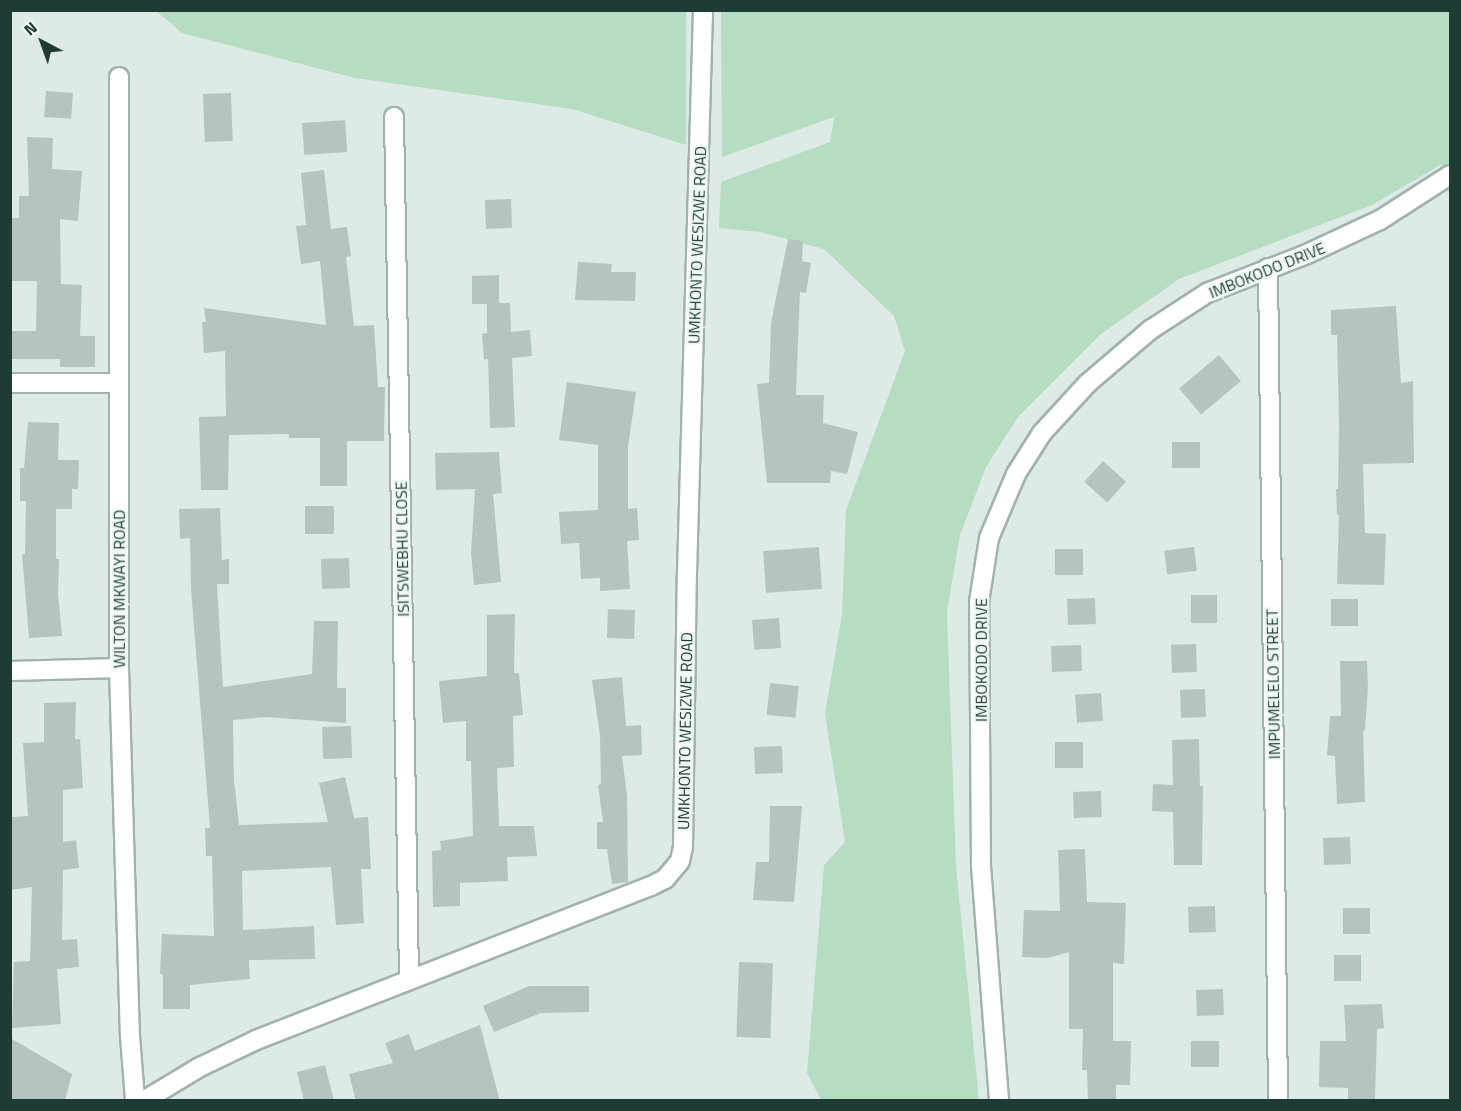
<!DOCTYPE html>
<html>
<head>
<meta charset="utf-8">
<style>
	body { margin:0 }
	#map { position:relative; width:1461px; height:1111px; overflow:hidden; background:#deeae6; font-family:"Titillium Web",sans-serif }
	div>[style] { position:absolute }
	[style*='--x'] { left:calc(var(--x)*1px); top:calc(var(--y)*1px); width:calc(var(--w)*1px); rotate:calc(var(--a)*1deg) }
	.green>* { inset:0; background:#b6ddc2 }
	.building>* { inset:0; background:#b4c5bf; transform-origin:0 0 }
	.roads { filter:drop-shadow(2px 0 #a1b2ad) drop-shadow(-2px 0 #a1b2ad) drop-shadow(0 2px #a1b2ad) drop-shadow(0 -2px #a1b2ad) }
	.minor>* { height:18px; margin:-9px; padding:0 9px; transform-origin:9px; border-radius:9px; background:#fff }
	span { translate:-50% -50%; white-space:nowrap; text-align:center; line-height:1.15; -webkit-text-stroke:5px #eff7f3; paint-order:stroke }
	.street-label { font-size:16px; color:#1f3b35 }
	.frame { position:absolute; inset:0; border:12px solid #1f3b35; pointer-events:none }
	.north { position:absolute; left:12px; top:12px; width:60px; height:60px; -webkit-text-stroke:4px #eff7f3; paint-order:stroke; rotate:319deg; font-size:16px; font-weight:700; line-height:24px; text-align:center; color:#1f3b35 }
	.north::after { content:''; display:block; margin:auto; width:21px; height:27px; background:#1f3b35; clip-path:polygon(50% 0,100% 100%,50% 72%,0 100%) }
</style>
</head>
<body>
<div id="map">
	<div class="green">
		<div style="clip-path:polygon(156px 11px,686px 11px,686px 145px,572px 109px,355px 78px,182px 33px)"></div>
		<div style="clip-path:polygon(721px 11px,1450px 11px,1450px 301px,1450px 198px,1442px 164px,1372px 205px,1179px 279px,1101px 334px,1018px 417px,986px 467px,960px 535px,947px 612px,956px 866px,979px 1100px,821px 1100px,807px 1073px,824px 865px,845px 842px,825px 714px,842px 614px,846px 510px,905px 351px,894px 316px,824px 249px,760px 232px,719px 228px,721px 182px,830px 142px,834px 117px,722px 157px)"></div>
	</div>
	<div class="building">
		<div style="left:46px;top:91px;width:27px;height:26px;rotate:4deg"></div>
		<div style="left:231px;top:93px;width:48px;height:28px;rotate:88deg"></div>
		<div style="left:345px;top:120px;width:32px;height:43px;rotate:86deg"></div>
		<div style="clip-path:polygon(27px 137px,53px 138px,52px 169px,82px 171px,78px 221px,60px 219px,61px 284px,82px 285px,80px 336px,95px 336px,95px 367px,60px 367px,60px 359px,10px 359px,10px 331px,36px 331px,37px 281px,11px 281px,11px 218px,19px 218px,19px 196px,29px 196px)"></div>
		<div style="clip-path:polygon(324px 170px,331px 229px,347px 227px,351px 256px,346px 257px,354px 326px,374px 325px,378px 387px,385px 387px,384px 441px,347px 441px,347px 486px,320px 486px,320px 438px,289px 438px,289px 434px,229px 435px,228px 490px,201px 490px,199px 417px,226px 416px,225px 351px,204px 353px,202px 322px,206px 322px,204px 308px,326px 325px,320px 261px,301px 264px,296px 226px,306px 225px,301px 173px)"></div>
		<div style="left:511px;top:199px;width:29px;height:26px;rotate:88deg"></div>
		<div style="clip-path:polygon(788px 239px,803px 241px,802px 261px,811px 263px,806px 293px,800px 292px,796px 395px,824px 395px,823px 423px,858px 432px,847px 474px,831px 471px,830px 483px,767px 483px,757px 384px,769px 383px,771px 323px)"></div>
		<div style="clip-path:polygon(578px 262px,612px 264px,611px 272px,636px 272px,635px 301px,575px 300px)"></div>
		<div style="clip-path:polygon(499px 275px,499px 303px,510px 303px,511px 332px,530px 330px,532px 356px,512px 358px,515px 427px,490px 428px,488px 359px,484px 360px,482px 334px,487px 333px,487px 304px,472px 304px,472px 276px)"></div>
		<div style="clip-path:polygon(1396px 306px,1401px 383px,1413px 381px,1414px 463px,1363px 464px,1365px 533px,1386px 534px,1384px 585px,1337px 584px,1339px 515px,1337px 515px,1336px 489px,1338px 489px,1339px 425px,1337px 335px,1331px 335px,1331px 310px)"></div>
		<div style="left:1219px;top:355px;width:34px;height:52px;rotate:50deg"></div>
		<div style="clip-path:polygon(567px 382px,636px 392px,628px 447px,628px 509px,637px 508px,639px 540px,627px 541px,630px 589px,600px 591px,600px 578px,581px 579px,579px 543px,561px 544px,559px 512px,598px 510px,598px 445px,559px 440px)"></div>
		<div style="clip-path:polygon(28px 422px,59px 423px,58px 460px,79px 460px,78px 489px,72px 489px,72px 509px,56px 509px,56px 559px,59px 559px,58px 594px,62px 636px,29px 638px,22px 554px,25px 554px,26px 501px,20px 501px,20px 468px,24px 468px)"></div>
		<div style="left:1200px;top:442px;width:26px;height:28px;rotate:90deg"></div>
		<div style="clip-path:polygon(499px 452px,502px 493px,493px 494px,501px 582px,474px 585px,471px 553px,475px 489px,436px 490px,435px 453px)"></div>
		<div style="left:1103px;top:461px;width:31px;height:28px;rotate:42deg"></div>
		<div style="left:334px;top:506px;width:28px;height:29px;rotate:90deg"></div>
		<div style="clip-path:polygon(220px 508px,222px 560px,229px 559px,229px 584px,217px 584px,223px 687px,312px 674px,314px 621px,338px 621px,337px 688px,346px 688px,346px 723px,266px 717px,233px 720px,234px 780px,239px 825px,328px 822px,319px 783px,345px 777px,354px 818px,368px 817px,371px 869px,361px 869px,364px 923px,336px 925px,331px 867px,242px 871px,243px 930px,314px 926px,315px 959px,249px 960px,250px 979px,190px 985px,190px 1009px,163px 1009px,163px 975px,160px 974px,162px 934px,214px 936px,212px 856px,206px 856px,205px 828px,210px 828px,191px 589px,190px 538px,180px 539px,179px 509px)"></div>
		<div style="left:819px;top:547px;width:42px;height:56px;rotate:86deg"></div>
		<div style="left:1194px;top:547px;width:24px;height:30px;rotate:83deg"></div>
		<div style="left:1083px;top:549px;width:26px;height:28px;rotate:90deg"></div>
		<div style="left:349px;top:558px;width:30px;height:28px;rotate:88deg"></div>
		<div style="left:1217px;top:595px;width:28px;height:26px;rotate:90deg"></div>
		<div style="left:1095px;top:598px;width:26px;height:28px;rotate:88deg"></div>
		<div style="left:1331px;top:599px;width:27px;height:27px"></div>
		<div style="left:608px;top:609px;width:27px;height:29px;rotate:2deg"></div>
		<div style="clip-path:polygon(515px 614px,514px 673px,519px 673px,523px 715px,513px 716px,514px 767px,497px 768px,499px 826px,534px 826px,537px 856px,507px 857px,508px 881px,460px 883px,460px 906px,433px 907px,432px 851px,441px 850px,440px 841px,473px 836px,471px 761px,466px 761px,466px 721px,443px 723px,439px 681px,487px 676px,487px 615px)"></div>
		<div style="left:779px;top:618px;width:30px;height:27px;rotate:86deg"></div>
		<div style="left:1196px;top:644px;width:28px;height:25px;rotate:88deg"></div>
		<div style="left:1081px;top:645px;width:26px;height:30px;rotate:88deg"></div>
		<div style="clip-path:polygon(1340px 661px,1367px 661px,1368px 687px,1365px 731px,1363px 730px,1365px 802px,1337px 804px,1335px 756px,1327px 755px,1330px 716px,1341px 716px)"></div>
		<div style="clip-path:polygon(622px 677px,626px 726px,641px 725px,642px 755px,622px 756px,627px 796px,628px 882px,612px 884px,607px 849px,597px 849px,597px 822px,603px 822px,598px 785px,601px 784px,600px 736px,592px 680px)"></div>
		<div style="left:770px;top:683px;width:29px;height:32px;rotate:6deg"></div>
		<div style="left:1205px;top:689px;width:28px;height:25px;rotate:88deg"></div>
		<div style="left:1101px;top:693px;width:28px;height:26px;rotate:86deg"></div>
		<div style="clip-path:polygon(76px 702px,75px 739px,80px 739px,83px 788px,63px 790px,63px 842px,76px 840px,79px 868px,63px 870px,62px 940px,77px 939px,79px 967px,57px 969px,61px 1024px,12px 1028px,14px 962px,30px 961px,32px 887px,10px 890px,10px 817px,28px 816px,23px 743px,44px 742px,44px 703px)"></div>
		<div style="left:351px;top:726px;width:32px;height:29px;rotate:88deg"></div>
		<div style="clip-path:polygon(1199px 739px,1200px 786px,1203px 786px,1202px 865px,1174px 865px,1173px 812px,1152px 811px,1153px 784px,1173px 785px,1172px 740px)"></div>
		<div style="left:1083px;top:742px;width:26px;height:28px;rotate:90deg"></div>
		<div style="left:782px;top:746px;width:27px;height:28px;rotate:88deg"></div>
		<div style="left:1101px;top:791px;width:26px;height:28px;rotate:88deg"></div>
		<div style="clip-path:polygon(770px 806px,802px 806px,794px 902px,753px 900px,756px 862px,769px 862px)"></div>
		<div style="left:1350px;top:837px;width:27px;height:27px;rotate:88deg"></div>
		<div style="clip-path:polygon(1085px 849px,1087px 902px,1126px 903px,1124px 964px,1113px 963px,1113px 1041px,1131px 1041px,1130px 1085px,1116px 1085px,1116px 1101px,1088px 1101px,1087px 1070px,1082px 1070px,1083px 1029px,1069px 1029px,1069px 952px,1048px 958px,1022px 957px,1024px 910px,1060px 911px,1058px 850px)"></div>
		<div style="left:1215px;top:906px;width:26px;height:27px;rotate:88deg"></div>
		<div style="left:1343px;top:908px;width:27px;height:26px"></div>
		<div style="left:1334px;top:955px;width:27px;height:26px"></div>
		<div style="left:739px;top:962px;width:34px;height:75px;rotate:2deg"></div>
		<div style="clip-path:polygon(529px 986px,589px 986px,589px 1012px,541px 1013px,494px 1032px,483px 1006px)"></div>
		<div style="left:1223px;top:989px;width:26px;height:27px;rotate:88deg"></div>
		<div style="clip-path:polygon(1382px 1004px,1384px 1028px,1377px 1029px,1375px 1101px,1348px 1101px,1348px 1088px,1319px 1087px,1320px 1041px,1346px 1041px,1344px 1005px)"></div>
		<div style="clip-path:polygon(480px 1025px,500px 1101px,356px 1101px,349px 1074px,393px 1063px,385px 1043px,409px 1034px,415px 1051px)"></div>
		<div style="clip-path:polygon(12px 1039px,72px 1074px,65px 1101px,10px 1101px)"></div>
		<div style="left:1219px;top:1041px;width:26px;height:28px;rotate:90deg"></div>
		<div style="clip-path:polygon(325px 1065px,334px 1101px,304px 1101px,297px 1072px)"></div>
	</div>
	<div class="roads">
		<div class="minor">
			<div style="--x:119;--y:77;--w:591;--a:90"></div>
			<div style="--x:119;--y:668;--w:368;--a:88.3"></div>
			<div style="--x:130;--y:1036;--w:64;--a:85.5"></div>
			<div style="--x:394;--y:117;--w:863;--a:89"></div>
			<div style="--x:1268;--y:268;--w:832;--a:89.31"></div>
			<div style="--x:10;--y:383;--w:108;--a:0"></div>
			<div style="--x:10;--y:671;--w:109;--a:-1.6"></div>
			<div style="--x:145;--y:1100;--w:64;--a:-31"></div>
			<div style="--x:200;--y:1067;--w:62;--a:-25.7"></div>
			<div style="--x:256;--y:1040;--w:424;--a:-21.3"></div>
			<div style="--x:651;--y:886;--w:16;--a:-27"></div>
			<div style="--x:665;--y:879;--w:23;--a:-50"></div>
			<div style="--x:680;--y:861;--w:14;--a:-78"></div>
			<div style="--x:683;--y:847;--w:274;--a:-89.2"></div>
			<div style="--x:687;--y:573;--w:563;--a:-88.37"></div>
			<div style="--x:999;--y:1100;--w:234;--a:-94.4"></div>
			<div style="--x:981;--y:867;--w:265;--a:-90.4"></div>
			<div style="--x:979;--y:602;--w:65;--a:-81.1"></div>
			<div style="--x:989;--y:538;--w:69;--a:-67.1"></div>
			<div style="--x:1016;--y:474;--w:49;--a:-57.6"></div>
			<div style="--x:1042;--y:433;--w:68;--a:-47.4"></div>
			<div style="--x:1088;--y:383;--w:82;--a:-40.5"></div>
			<div style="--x:1150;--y:330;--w:68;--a:-33"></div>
			<div style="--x:1207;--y:293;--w:107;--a:-21.3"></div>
			<div style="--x:1307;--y:254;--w:81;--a:-25"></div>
			<div style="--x:1380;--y:220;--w:83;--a:-32.7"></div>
		</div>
	</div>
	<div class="street-label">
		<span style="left:697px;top:245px;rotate:-88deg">UMKHONTO WESIZWE ROAD</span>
		<span style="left:1267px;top:270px;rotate:-22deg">IMBOKODO DRIVE</span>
		<span style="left:402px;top:549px;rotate:-91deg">ISITSWEBHU CLOSE</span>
		<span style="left:119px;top:589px;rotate:-90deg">WILTON MKWAYI ROAD</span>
		<span style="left:981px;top:660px;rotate:-90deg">IMBOKODO DRIVE</span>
		<span style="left:1273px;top:684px;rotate:-91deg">IMPUMELELO STREET</span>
		<span style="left:685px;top:731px;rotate:-89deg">UMKHONTO WESIZWE ROAD</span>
	</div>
	<div class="frame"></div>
	<div class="north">N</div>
</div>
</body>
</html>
